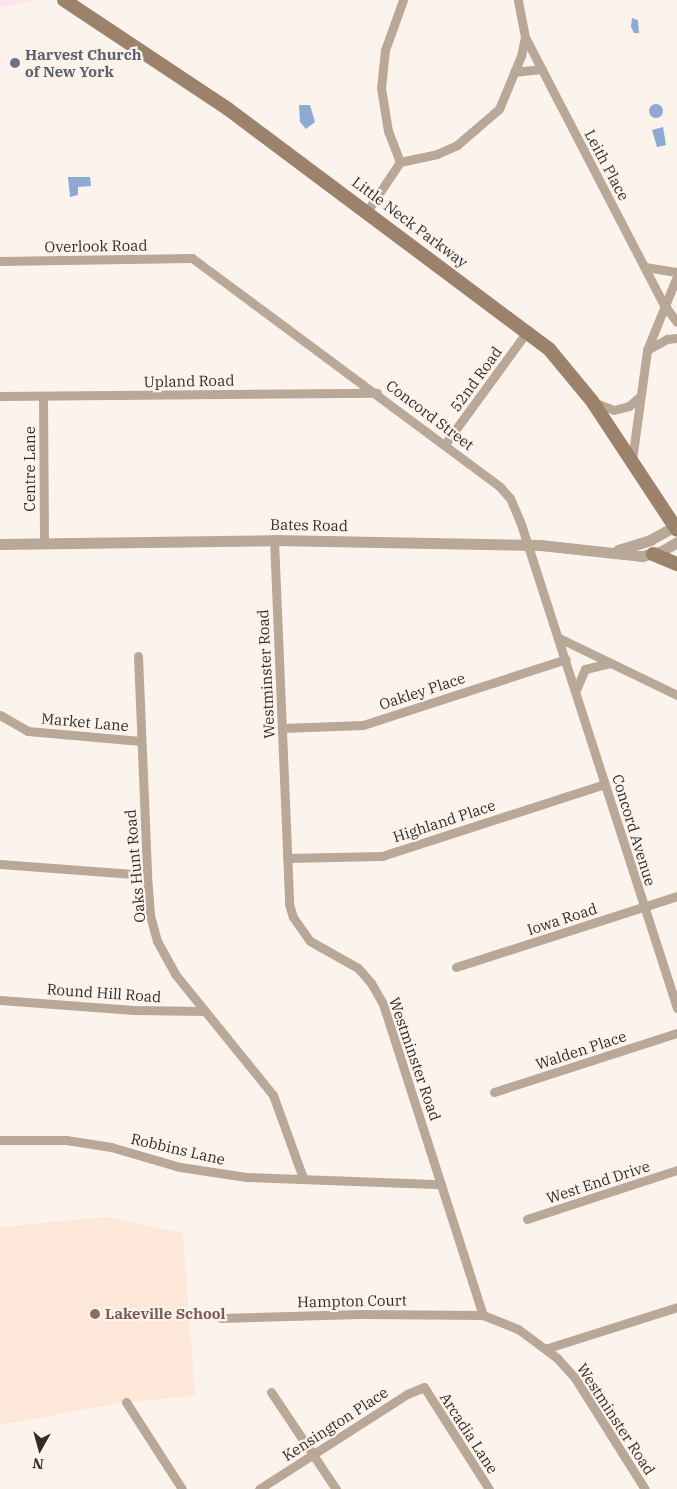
<!DOCTYPE html>
<html>
<head>
<meta charset="utf-8">
<style>
	body { margin:0 }
	#map { position:relative; width:677px; height:1489px; overflow:hidden; background:#fcf4ec; font-family:"IBM Plex Serif",serif }
	div>[style] { position:absolute }
	[style*='--x'] { left:calc(var(--x)*1px); top:calc(var(--y)*1px); width:calc(var(--w)*1px); rotate:calc(var(--a)*1deg) }
	.commercial>* { inset:0; background:#fde4ec }
	.education>* { inset:0; background:#fce7d8 }
	.water>* { inset:0; background:#8ea9d2 }
	.round { border-radius:50% }
	.minor>* { height:9px; margin:-4.5px; padding:0 4.5px; transform-origin:4.5px; border-radius:4.5px; background:#b9a898 }
	.tertiary>* { height:11px; margin:-5.5px; padding:0 5.5px; transform-origin:5.5px; border-radius:5.5px; background:#b9a898 }
	.secondary>* { height:14px; margin:-7px; padding:0 7px; transform-origin:7px; border-radius:7px; background:#9b836b }
	.dots>* { width:14px; height:14px; translate:-50% -50%; box-sizing:border-box; border:2px solid #fcf4ec; border-radius:50% }
	span { translate:-50% -50%; white-space:nowrap; text-align:center; line-height:1.15; -webkit-text-stroke:4.5px #fcf4ec; paint-order:stroke }
	.worship-label { font-size:15px; color:#5b616d; font-weight:700 }
	.left { translate:0 -50%; text-align:left }
	.street-label { font-size:15px; color:#342d25 }
	.education-label { font-size:15px; color:#785e54; font-weight:700 }
	.north { position:absolute; left:15px; top:1424px; width:50px; height:50px; -webkit-text-stroke:4px #fcf4ec; paint-order:stroke; rotate:187deg; font-size:14px; font-weight:700; line-height:20px; text-align:center; color:#342d25 }
	.north::after { content:''; display:block; margin:auto; width:18px; height:22px; background:#342d25; clip-path:polygon(50% 0,100% 100%,50% 72%,0 100%) }
</style>
</head>
<body>
<div id="map">
	<div class="commercial">
		<div style="clip-path:polygon(0 0,36px 0,0 8px)"></div>
	</div>
	<div class="education">
		<div style="clip-path:polygon(107px 1217px,183px 1233px,195px 1396px,126px 1402px,0 1425px,0 1227px)"></div>
	</div>
	<div class="water">
		<div style="clip-path:polygon(632px 18px,638px 20px,639px 33px,634px 33px,631px 27px)"></div>
		<div class="round" style="left:649px;top:104px;width:14px;height:14px"></div>
		<div style="clip-path:polygon(310px 105px,315px 122px,306px 129px,300px 122px,299px 105px)"></div>
		<div style="clip-path:polygon(663px 127px,666px 145px,657px 147px,652px 130px)"></div>
		<div style="clip-path:polygon(68px 177px,90px 177px,91px 186px,78px 187px,78px 195px,70px 197px)"></div>
	</div>
	<div class="minor">
		<div style="--x:525;--y:37;--w:302;--a:62.6"></div>
		<div style="--x:664;--y:305;--w:21;--a:53"></div>
		<div style="--x:514;--y:72;--w:28;--a:-6"></div>
		<div style="--x:400;--y:162;--w:33;--a:-111"></div>
		<div style="--x:388;--y:131;--w:44;--a:-99.2"></div>
		<div style="--x:381;--y:88;--w:38;--a:-84"></div>
		<div style="--x:385;--y:50;--w:53;--a:-70.2"></div>
		<div style="--x:368;--y:210;--w:58;--a:-56.3"></div>
		<div style="--x:400;--y:162;--w:38;--a:-12"></div>
		<div style="--x:437;--y:154;--w:22;--a:-24"></div>
		<div style="--x:457;--y:145;--w:55;--a:-40.6"></div>
		<div style="--x:499;--y:109;--w:57;--a:-67.5"></div>
		<div style="--x:521;--y:56;--w:19;--a:-78"></div>
		<div style="--x:525;--y:37;--w:38;--a:-101"></div>
		<div style="--x:0;--y:261;--w:192;--a:-0.9"></div>
		<div style="--x:192;--y:258;--w:384;--a:36.6"></div>
		<div style="--x:500;--y:487;--w:15;--a:48"></div>
		<div style="--x:510;--y:498;--w:25;--a:67"></div>
		<div style="--x:520;--y:521;--w:512;--a:72.13"></div>
		<div style="--x:645;--y:267;--w:32;--a:9"></div>
		<div style="--x:647;--y:350;--w:23;--a:-29"></div>
		<div style="--x:667;--y:339;--w:10;--a:-6"></div>
		<div style="--x:0;--y:396;--w:377;--a:-0.5"></div>
		<div style="--x:43;--y:396;--w:146;--a:89.6"></div>
		<div style="--x:593;--y:402;--w:22;--a:21"></div>
		<div style="--x:614;--y:410;--w:16;--a:-15"></div>
		<div style="--x:629;--y:406;--w:12;--a:-42"></div>
		<div style="--x:445;--y:444;--w:141;--a:-53.9"></div>
		<div style="--x:632;--y:460;--w:111;--a:-82.2"></div>
		<div style="--x:647;--y:350;--w:80;--a:-67.9"></div>
		<div style="--x:274;--y:540;--w:364;--a:87.6"></div>
		<div style="--x:289;--y:904;--w:14;--a:73"></div>
		<div style="--x:293;--y:917;--w:29;--a:55"></div>
		<div style="--x:310;--y:941;--w:55;--a:29.4"></div>
		<div style="--x:358;--y:968;--w:20;--a:49"></div>
		<div style="--x:371;--y:983;--w:24;--a:60"></div>
		<div style="--x:383;--y:1004;--w:327;--a:72.2"></div>
		<div style="--x:483;--y:1315;--w:38;--a:22"></div>
		<div style="--x:518;--y:1329;--w:49;--a:36.6"></div>
		<div style="--x:557;--y:1358;--w:27;--a:48"></div>
		<div style="--x:575;--y:1378;--w:131;--a:57.8"></div>
		<div style="--x:559;--y:638;--w:131;--a:25.8"></div>
		<div style="--x:138;--y:656;--w:219;--a:87.6"></div>
		<div style="--x:147;--y:875;--w:40;--a:85.7"></div>
		<div style="--x:150;--y:915;--w:27;--a:75"></div>
		<div style="--x:157;--y:941;--w:38;--a:61"></div>
		<div style="--x:175;--y:974;--w:156;--a:51"></div>
		<div style="--x:273;--y:1095;--w:88;--a:70.1"></div>
		<div style="--x:576;--y:690;--w:23;--a:-67"></div>
		<div style="--x:585;--y:669;--w:26;--a:-13"></div>
		<div style="--x:0;--y:715;--w:32;--a:30"></div>
		<div style="--x:28;--y:731;--w:113;--a:5.1"></div>
		<div style="--x:282;--y:728;--w:81;--a:-2.1"></div>
		<div style="--x:363;--y:725;--w:213;--a:-18"></div>
		<div style="--x:287;--y:858;--w:95;--a:-1.2"></div>
		<div style="--x:382;--y:856;--w:234;--a:-17.9"></div>
		<div style="--x:0;--y:864;--w:147;--a:4.3"></div>
		<div style="--x:456;--y:967;--w:232;--a:-17.8"></div>
		<div style="--x:0;--y:1000;--w:134;--a:4.3"></div>
		<div style="--x:134;--y:1010;--w:71;--a:0.8"></div>
		<div style="--x:494;--y:1092;--w:192;--a:-17.9"></div>
		<div style="--x:0;--y:1140;--w:66;--a:0"></div>
		<div style="--x:66;--y:1140;--w:46;--a:8.8"></div>
		<div style="--x:111;--y:1147;--w:72;--a:16.2"></div>
		<div style="--x:180;--y:1167;--w:67;--a:8.6"></div>
		<div style="--x:246;--y:1177;--w:195;--a:2.1"></div>
		<div style="--x:527;--y:1219;--w:158;--a:-18.1"></div>
		<div style="--x:221;--y:1318;--w:139;--a:-1.6"></div>
		<div style="--x:360;--y:1314;--w:123;--a:0.5"></div>
		<div style="--x:548;--y:1348;--w:135;--a:-17.6"></div>
		<div style="--x:271;--y:1392;--w:117;--a:56.2"></div>
		<div style="--x:126;--y:1402;--w:103;--a:57.2"></div>
		<div style="--x:259;--y:1489;--w:176;--a:-32.7"></div>
		<div style="--x:407;--y:1394;--w:18;--a:-22"></div>
		<div style="--x:424;--y:1387;--w:121;--a:57.5"></div>
	</div>
	<div class="tertiary">
		<div style="--x:0;--y:544;--w:274;--a:-0.8"></div>
		<div style="--x:274;--y:540;--w:266;--a:1.1"></div>
		<div style="--x:540;--y:545;--w:103;--a:6.2"></div>
		<div style="--x:642;--y:556;--w:18;--a:-13"></div>
		<div style="--x:660;--y:552;--w:20;--a:-30"></div>
		<div style="--x:618;--y:550;--w:34;--a:-17"></div>
		<div style="--x:650;--y:540;--w:29;--a:-29"></div>
	</div>
	<div class="secondary">
		<div style="--x:64;--y:0;--w:197;--a:33.6"></div>
		<div style="--x:228;--y:109;--w:401;--a:36.8"></div>
		<div style="--x:549;--y:349;--w:67;--a:50.4"></div>
		<div style="--x:592;--y:401;--w:154;--a:56.6"></div>
		<div style="--x:653;--y:554;--w:26;--a:23"></div>
	</div>
	<div class="dots">
		<div style="left:15px;top:63px;background:#6b7280"></div>
		<div style="left:95px;top:1314px;background:#8d6e63"></div>
	</div>
	<div class="worship-label">
		<span class="left" style="left:25px;top:63px">Harvest Church<br>of New York</span>
	</div>
	<div class="street-label">
		<span style="left:607px;top:165px;rotate:62deg">Leith Place</span>
		<span style="left:410px;top:222px;rotate:37deg">Little Neck Parkway</span>
		<span style="left:96px;top:246px;rotate:-1deg">Overlook Road</span>
		<span style="left:476px;top:379px;rotate:-54deg">52nd Road</span>
		<span style="left:189px;top:381px;rotate:-1deg">Upland Road</span>
		<span style="left:430px;top:415px;rotate:37deg">Concord Street</span>
		<span style="left:30px;top:469px;rotate:-90deg">Centre Lane</span>
		<span style="left:309px;top:525px;rotate:1deg">Bates Road</span>
		<span style="left:266px;top:674px;rotate:-93deg">Westminster Road</span>
		<span style="left:422px;top:691px;rotate:-18deg">Oakley Place</span>
		<span style="left:85px;top:722px;rotate:5deg">Market Lane</span>
		<span style="left:444px;top:821px;rotate:-18deg">Highland Place</span>
		<span style="left:634px;top:830px;rotate:73deg">Concord Avenue</span>
		<span style="left:135px;top:866px;rotate:-95deg">Oaks Hunt Road</span>
		<span style="left:562px;top:919px;rotate:-18deg">Iowa Road</span>
		<span style="left:104px;top:993px;rotate:4deg">Round Hill Road</span>
		<span style="left:581px;top:1050px;rotate:-18deg">Walden Place</span>
		<span style="left:415px;top:1059px;rotate:71deg">Westminster Road</span>
		<span style="left:178px;top:1149px;rotate:13deg">Robbins Lane</span>
		<span style="left:598px;top:1182px;rotate:-18deg">West End Drive</span>
		<span style="left:352px;top:1301px;rotate:-1deg">Hampton Court</span>
		<span style="left:616px;top:1419px;rotate:57deg">Westminster Road</span>
		<span style="left:335px;top:1424px;rotate:-33deg">Kensington Place</span>
		<span style="left:469px;top:1433px;rotate:57deg">Arcadia Lane</span>
	</div>
	<div class="education-label">
		<span class="left" style="left:105px;top:1314px">Lakeville School</span>
	</div>
	<div class="north">N</div>
</div>
</body>
</html>
